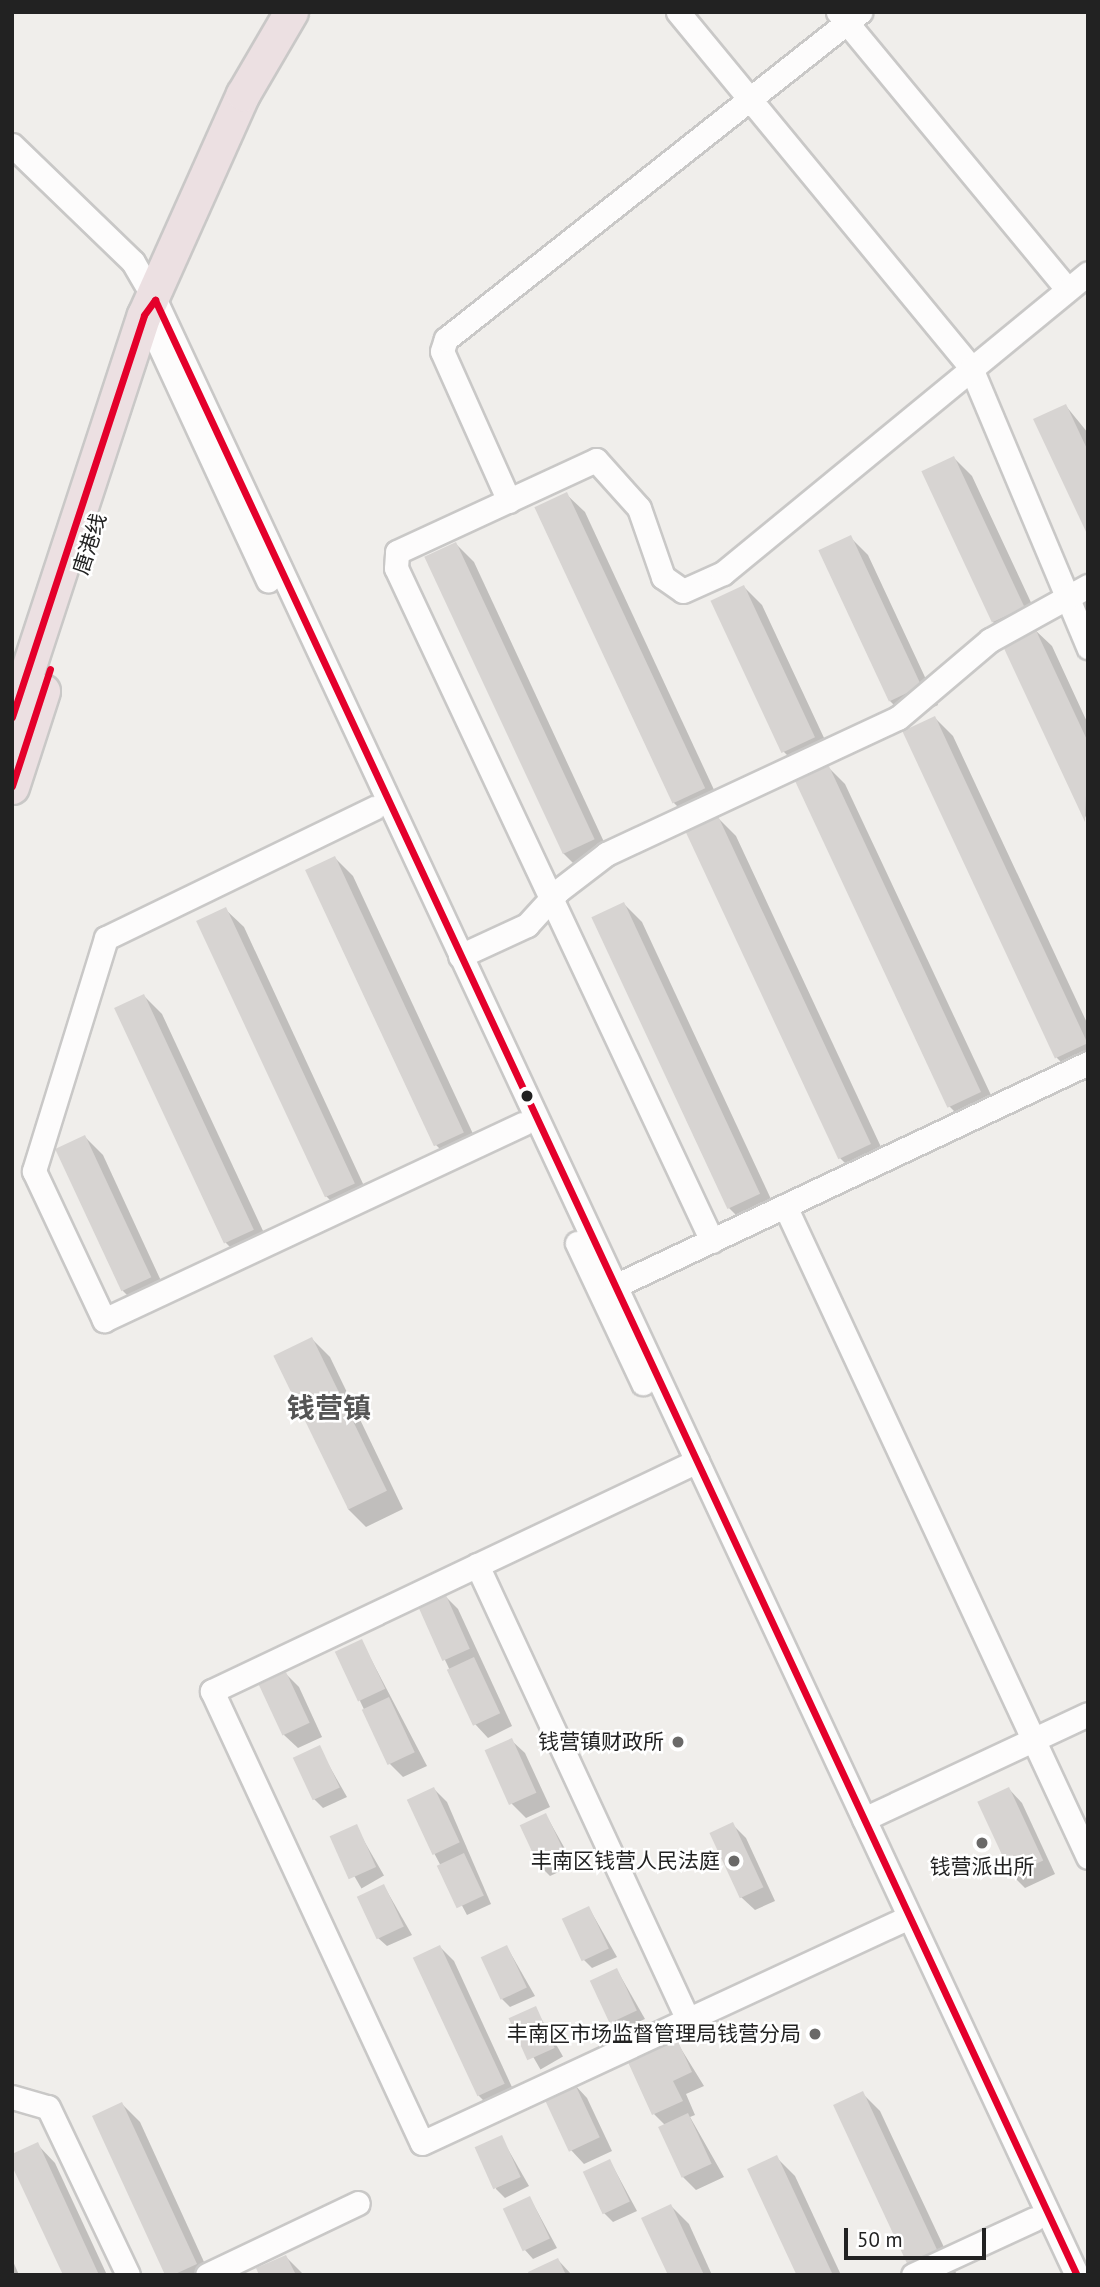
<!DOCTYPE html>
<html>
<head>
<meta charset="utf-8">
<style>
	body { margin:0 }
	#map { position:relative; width:1100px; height:2287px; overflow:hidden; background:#f0eeeb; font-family:"PT Sans","Noto Sans SC",sans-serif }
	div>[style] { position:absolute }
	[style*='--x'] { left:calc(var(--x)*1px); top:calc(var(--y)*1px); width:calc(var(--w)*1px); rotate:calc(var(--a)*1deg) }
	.shadow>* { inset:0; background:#0003; transform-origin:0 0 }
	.building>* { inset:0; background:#d7d4d2; transform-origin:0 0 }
	.roads { filter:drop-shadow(2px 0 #c9c8c7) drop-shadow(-2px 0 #c9c8c7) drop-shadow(0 2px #c9c8c7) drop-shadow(0 -2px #c9c8c7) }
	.minor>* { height:23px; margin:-11.5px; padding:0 11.5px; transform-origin:11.5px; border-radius:11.5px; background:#fdfcfc }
	.highway>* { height:33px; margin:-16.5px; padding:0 16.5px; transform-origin:16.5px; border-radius:16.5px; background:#ece0e2 }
	.bus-1>* { height:7px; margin:-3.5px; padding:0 3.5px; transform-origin:3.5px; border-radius:3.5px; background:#e4002b }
	.dots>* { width:19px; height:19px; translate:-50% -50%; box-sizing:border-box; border:4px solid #fff; border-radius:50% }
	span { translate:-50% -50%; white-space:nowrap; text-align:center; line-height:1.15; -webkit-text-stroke:5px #fff; paint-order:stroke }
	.street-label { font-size:21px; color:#222 }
	.poi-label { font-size:21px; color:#222 }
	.right { translate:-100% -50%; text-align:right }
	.district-label { font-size:28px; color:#555; font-weight:700 }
	.frame { position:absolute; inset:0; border:14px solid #222; pointer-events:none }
	.scale { position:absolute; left:844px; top:2228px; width:142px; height:32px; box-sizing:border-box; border:4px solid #222; border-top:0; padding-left:9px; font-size:21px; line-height:24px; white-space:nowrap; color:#222; -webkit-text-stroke:5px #fff; paint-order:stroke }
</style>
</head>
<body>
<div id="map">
	<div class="shadow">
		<div style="clip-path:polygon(1066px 406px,1088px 433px,1088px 532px)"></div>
		<div style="clip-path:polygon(954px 458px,972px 476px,1042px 626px,1034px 629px,1052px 646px,1088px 724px,1088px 822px,1004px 642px,1011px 639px,993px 622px)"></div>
		<div style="clip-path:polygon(566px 494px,585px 512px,722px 807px,692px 821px,674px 803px)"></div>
		<div style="clip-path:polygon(850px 537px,868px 555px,938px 705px,908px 719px,890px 701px)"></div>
		<div style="clip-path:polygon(456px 544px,474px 562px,611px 857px,581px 871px,563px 853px)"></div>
		<div style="clip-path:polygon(744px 587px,762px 605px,832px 755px,801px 769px,783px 751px)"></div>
		<div style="clip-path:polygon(935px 718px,953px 736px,1088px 1025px,1088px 1070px,1075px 1076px,1057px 1058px)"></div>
		<div style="clip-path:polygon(827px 766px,845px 784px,998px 1110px,967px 1124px,949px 1106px,797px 780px)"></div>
		<div style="clip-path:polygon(718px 818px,736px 836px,888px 1162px,858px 1176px,840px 1158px)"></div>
		<div style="clip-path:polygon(335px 858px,353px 876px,481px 1151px,454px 1163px,436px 1145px)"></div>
		<div style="clip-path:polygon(624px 904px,642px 922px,777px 1212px,747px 1226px,729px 1208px)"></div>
		<div style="clip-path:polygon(225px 909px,244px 927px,371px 1201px,344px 1214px,326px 1196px)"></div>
		<div style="clip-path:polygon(144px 996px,162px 1014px,271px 1248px,244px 1261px,226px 1243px)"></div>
		<div style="clip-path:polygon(85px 1137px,103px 1155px,168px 1296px,141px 1309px,123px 1291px)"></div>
		<div style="clip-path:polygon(312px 1339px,330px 1357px,403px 1509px,366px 1527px,348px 1509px)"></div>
		<div style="clip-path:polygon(444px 1595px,458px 1609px,512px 1726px,488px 1738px,475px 1724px,445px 1660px)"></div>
		<div style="clip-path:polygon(362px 1642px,427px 1766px,403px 1777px,390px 1764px,360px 1701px)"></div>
		<div style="clip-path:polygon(286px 1674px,299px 1687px,322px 1737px,298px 1748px,284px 1735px)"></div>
		<div style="clip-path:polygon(511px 1740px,525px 1753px,550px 1807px,526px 1818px,512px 1804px)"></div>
		<div style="clip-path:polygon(319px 1748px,347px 1797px,323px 1808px,314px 1799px)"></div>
		<div style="clip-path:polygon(434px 1789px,447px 1802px,491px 1904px,467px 1915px,434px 1853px)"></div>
		<div style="clip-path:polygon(1009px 1789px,1022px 1803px,1055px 1874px,1025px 1888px,1012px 1875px)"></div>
		<div style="clip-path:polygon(546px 1815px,574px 1865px,550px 1876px,541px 1867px)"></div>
		<div style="clip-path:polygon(732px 1824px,746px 1838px,775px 1901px,755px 1910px,741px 1897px)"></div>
		<div style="left:356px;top:1827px;width:56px;height:26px;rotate:60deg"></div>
		<div style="clip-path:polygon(384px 1886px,412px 1935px,387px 1946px,378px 1938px)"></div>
		<div style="clip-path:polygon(589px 1908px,617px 1957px,592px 1968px,584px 1960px)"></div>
		<div style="clip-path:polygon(440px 1947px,454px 1961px,517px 2098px,492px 2109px,479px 2096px)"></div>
		<div style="clip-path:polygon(507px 1947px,535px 1996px,510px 2007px,502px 1999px)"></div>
		<div style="clip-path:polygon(617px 1970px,645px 2019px,620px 2030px,612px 2022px)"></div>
		<div style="left:535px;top:2008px;width:56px;height:26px;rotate:60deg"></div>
		<div style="clip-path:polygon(675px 2039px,704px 2086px,686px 2094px,695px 2115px,690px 2117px,724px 2177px,696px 2190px,683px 2177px,666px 2126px,654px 2114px)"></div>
		<div style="clip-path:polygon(574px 2084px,587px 2098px,612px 2151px,584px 2164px,571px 2150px,546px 2097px)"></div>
		<div style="clip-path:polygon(862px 2093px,880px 2111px,957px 2275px,917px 2275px)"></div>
		<div style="clip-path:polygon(122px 2104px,140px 2122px,210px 2275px,167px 2275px)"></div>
		<div style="clip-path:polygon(501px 2137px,529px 2186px,505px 2198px,496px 2189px)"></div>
		<div style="clip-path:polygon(37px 2144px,55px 2163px,107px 2275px,65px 2275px)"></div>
		<div style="clip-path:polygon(777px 2158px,795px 2176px,841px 2275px,798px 2275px)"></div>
		<div style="clip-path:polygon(610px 2161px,637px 2211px,613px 2222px,604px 2213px)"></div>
		<div style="clip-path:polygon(530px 2198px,557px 2248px,533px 2259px,525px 2250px)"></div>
		<div style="clip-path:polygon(671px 2206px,689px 2224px,712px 2275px,670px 2275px)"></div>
		<div style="clip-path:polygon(286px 2257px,304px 2275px,261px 2275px)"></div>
		<div style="clip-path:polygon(12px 2259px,19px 2275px,12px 2275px)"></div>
		<div style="clip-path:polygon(558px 2260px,572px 2275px,531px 2275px)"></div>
	</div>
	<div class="building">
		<div style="clip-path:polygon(1066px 404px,1088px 451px,1088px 536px,1033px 419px)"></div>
		<div style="left:954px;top:456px;width:167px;height:36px;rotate:65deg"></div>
		<div style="left:567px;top:492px;width:327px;height:36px;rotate:65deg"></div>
		<div style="left:851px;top:535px;width:167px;height:36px;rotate:65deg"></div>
		<div style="left:456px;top:542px;width:328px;height:35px;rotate:65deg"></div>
		<div style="left:744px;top:585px;width:168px;height:37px;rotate:65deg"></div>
		<div style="clip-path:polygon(1034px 626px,1088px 742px,1085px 822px,1001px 642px)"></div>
		<div style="left:935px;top:716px;width:361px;height:36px;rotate:65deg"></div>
		<div style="left:828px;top:764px;width:362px;height:37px;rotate:65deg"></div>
		<div style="left:718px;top:816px;width:362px;height:36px;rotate:65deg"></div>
		<div style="left:335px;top:856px;width:305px;height:33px;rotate:65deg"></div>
		<div style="left:624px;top:902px;width:322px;height:36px;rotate:65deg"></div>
		<div style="left:226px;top:907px;width:305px;height:33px;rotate:65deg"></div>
		<div style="left:144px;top:994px;width:260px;height:33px;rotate:65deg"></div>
		<div style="left:85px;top:1135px;width:157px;height:33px;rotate:65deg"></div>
		<div style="left:312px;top:1337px;width:171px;height:43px;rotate:64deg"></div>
		<div style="left:445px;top:1593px;width:61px;height:30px;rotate:66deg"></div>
		<div style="left:362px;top:1639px;width:55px;height:30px;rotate:65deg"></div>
		<div style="left:474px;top:1657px;width:62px;height:30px;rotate:65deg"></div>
		<div style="left:286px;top:1672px;width:56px;height:30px;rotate:65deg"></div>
		<div style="left:389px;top:1697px;width:61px;height:30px;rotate:65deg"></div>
		<div style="left:512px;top:1738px;width:60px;height:30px;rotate:66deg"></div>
		<div style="left:320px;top:1745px;width:47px;height:30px;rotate:65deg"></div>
		<div style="left:434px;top:1787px;width:61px;height:30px;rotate:65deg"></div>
		<div style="left:1009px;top:1787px;width:81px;height:35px;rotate:65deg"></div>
		<div style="left:546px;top:1813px;width:47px;height:29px;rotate:65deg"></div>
		<div style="left:733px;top:1822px;width:72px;height:26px;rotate:65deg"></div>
		<div style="left:357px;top:1824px;width:47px;height:30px;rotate:66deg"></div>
		<div style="left:464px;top:1853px;width:47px;height:30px;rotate:65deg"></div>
		<div style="left:384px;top:1884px;width:47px;height:30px;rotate:65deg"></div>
		<div style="left:589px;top:1906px;width:47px;height:30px;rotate:65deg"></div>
		<div style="left:440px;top:1945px;width:153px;height:30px;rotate:65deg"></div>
		<div style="left:507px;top:1945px;width:47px;height:29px;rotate:65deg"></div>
		<div style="left:617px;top:1968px;width:47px;height:30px;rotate:65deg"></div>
		<div style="left:536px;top:2006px;width:46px;height:30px;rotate:66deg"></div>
		<div style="clip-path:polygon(676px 2037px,692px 2072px,673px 2081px,683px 2101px,652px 2115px,627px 2060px)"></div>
		<div style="left:574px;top:2082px;width:61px;height:34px;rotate:65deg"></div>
		<div style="left:863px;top:2091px;width:183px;height:33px;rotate:65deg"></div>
		<div style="clip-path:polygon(122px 2102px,197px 2264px,173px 2275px,165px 2275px,92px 2116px)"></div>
		<div style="left:688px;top:2113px;width:56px;height:33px;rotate:65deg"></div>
		<div style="left:502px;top:2135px;width:46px;height:30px;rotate:66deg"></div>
		<div style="clip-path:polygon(38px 2142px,99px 2275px,63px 2275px,12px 2166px,12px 2154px)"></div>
		<div style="left:777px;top:2155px;width:132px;height:33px;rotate:65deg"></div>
		<div style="left:610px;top:2159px;width:47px;height:30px;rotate:65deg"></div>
		<div style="left:530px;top:2196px;width:47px;height:30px;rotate:65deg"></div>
		<div style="clip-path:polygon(671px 2204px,704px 2275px,668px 2275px,641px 2218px)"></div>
		<div style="clip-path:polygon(286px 2255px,296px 2275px,259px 2275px,256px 2268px)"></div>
		<div style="clip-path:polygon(558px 2258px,566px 2275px,529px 2275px,528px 2272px)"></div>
	</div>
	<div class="roads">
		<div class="minor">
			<div style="--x:678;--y:12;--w:461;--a:50.5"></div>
			<div style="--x:971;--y:368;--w:303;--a:67.2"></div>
			<div style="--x:838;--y:12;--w:359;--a:50.4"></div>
			<div style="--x:12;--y:145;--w:168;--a:44"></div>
			<div style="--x:133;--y:262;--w:44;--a:59.9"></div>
			<div style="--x:155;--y:300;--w:2180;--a:64.98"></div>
			<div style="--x:143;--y:310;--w:298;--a:65.2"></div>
			<div style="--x:509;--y:501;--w:164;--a:-114.1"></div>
			<div style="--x:442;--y:351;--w:13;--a:-72"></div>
			<div style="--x:446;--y:339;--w:528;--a:-38.3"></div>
			<div style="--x:374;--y:808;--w:298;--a:154.1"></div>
			<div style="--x:106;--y:938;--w:244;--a:107.2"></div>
			<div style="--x:34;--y:1171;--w:165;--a:64.8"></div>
			<div style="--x:104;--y:1320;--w:462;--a:-25.1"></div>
			<div style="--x:460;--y:956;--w:74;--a:-24.8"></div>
			<div style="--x:527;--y:925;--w:46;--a:-47.6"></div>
			<div style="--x:558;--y:891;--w:61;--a:-37.6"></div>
			<div style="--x:606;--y:854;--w:322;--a:-25"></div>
			<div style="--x:898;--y:718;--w:121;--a:-40.3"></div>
			<div style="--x:990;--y:640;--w:112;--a:-28.9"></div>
			<div style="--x:785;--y:1206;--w:718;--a:65.04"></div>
			<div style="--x:712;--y:1241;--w:743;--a:-115.15"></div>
			<div style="--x:396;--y:568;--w:16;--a:-86"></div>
			<div style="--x:397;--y:552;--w:219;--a:-24.8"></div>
			<div style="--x:596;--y:460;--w:64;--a:48.1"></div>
			<div style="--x:639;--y:508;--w:73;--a:70.8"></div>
			<div style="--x:663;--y:577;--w:24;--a:35"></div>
			<div style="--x:683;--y:591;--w:44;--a:-24.2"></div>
			<div style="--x:723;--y:573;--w:472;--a:-39.4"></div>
			<div style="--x:577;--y:1243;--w:155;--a:64.8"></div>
			<div style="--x:615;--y:1286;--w:523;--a:-25.24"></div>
			<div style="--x:697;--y:1461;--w:537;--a:154.63"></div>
			<div style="--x:212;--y:1691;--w:498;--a:65.1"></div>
			<div style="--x:422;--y:2143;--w:537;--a:-24.89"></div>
			<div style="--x:477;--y:1565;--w:502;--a:65.12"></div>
			<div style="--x:864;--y:1819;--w:247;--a:-25.1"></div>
			<div style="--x:12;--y:2097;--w:37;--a:16"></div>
			<div style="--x:48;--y:2107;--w:186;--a:64.5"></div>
			<div style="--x:207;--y:2275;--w:167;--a:-25.5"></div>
			<div style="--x:913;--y:2275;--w:133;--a:-24.8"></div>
		</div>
		<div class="highway">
			<div style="--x:12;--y:718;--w:424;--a:-71.9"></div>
			<div style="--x:144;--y:315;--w:242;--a:-65.9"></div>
			<div style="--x:243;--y:94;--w:95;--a:-59.7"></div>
			<div style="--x:12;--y:787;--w:101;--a:-72.1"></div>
		</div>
	</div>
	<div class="bus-1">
		<div style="--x:12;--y:717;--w:423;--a:-71.8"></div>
		<div style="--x:144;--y:315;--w:19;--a:-54"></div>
		<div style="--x:155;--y:300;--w:2180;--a:64.98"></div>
		<div style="--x:12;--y:786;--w:123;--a:-72"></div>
	</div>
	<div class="dots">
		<div style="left:527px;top:1096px;background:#222"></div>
		<div style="left:678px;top:1742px;background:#6a6968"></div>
		<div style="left:982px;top:1843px;background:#6a6968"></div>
		<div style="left:734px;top:1861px;background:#6a6968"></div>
		<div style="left:815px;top:2034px;background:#6a6968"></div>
	</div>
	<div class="street-label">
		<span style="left:90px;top:544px;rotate:-72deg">唐港线</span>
	</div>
	<div class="poi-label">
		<span class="right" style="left:664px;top:1742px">钱营镇财政所</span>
		<span class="right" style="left:720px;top:1861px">丰南区钱营人民法庭</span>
		<span style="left:982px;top:1867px">钱营派出所</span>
		<span class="right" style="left:801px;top:2034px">丰南区市场监督管理局钱营分局</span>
	</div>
	<div class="district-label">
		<span style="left:329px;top:1408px">钱营镇</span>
	</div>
	<div class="frame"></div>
	<div class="scale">50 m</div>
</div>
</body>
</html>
